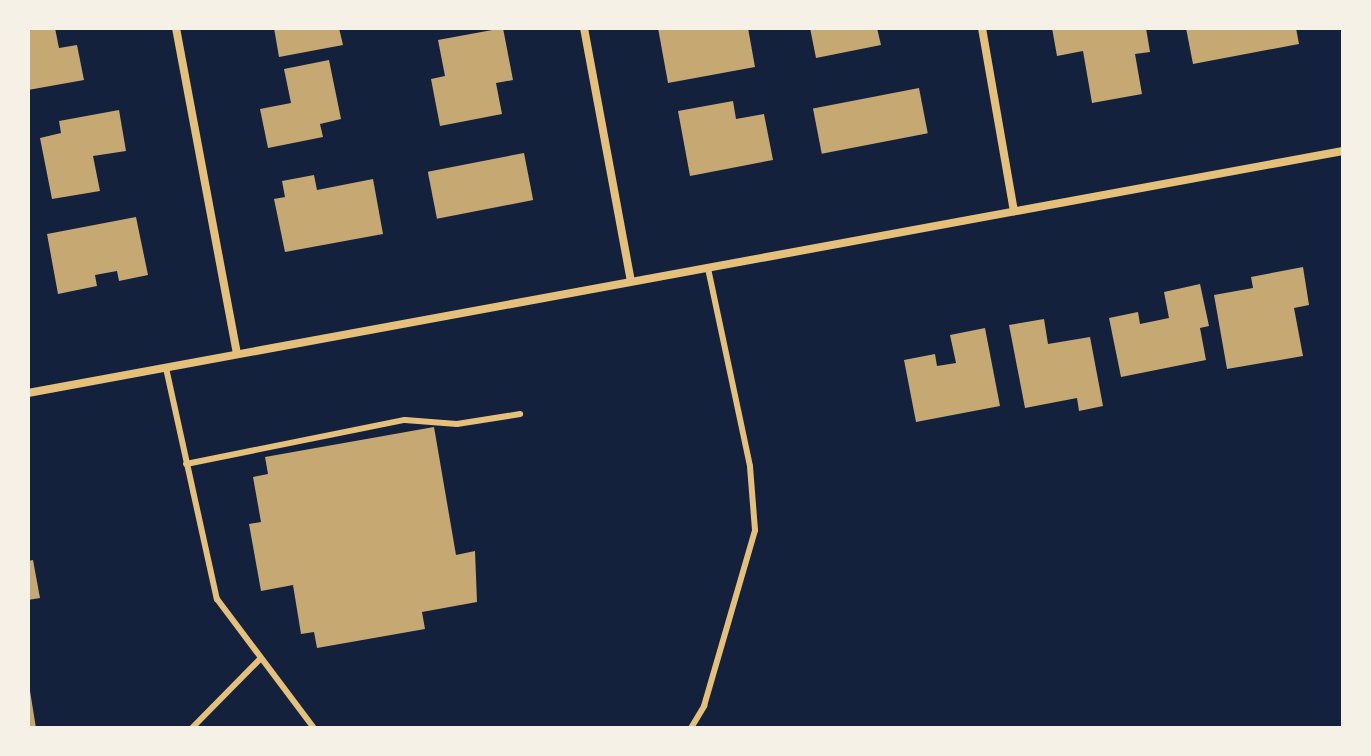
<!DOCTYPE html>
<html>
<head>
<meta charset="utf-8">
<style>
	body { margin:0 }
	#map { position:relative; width:1371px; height:756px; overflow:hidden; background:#14213d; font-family:"Sofia Sans Condensed",sans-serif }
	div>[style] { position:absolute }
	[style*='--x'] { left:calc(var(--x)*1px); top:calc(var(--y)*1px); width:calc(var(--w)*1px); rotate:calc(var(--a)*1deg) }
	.building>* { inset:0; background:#c6a872; transform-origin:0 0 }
	.service>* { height:6px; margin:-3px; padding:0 3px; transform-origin:3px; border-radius:3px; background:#e5c07b }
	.minor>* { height:8px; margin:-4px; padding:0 4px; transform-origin:4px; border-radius:4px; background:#e5c07b }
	span { translate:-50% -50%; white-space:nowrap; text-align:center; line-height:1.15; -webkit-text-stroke:6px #f6f1e7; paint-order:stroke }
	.frame { position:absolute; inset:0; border:30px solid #f6f1e7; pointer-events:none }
</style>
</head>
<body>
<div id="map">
	<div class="building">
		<div style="clip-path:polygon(28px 28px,55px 28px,59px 48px,77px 45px,84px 80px,28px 90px)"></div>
		<div style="clip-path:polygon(274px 28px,339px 28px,343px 45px,279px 57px)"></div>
		<div style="clip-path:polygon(503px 28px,513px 80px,496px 83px,502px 114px,440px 126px,431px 79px,445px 76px,438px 40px)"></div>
		<div style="clip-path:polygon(658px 28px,748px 28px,755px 67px,668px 83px)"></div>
		<div style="clip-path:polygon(810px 28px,877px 28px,881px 45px,816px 58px)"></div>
		<div style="clip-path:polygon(1052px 28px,1146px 28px,1150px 52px,1135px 54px,1142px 94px,1092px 103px,1083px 51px,1057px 56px)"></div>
		<div style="clip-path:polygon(1186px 28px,1296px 28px,1299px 44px,1193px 64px)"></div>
		<div style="clip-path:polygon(329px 60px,341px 119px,320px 124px,323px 137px,268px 148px,260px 109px,291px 103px,284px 69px)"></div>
		<div style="left:919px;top:88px;width:46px;height:108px;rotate:79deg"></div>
		<div style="clip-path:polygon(733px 101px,736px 119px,764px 114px,773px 160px,690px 176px,678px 111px)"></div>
		<div style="clip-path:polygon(119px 110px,126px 151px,93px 156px,100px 191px,52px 199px,40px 138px,61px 133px,59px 121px)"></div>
		<div style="left:524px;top:153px;width:48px;height:98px;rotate:79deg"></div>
		<div style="clip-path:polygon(314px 175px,317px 190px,373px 179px,383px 234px,285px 252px,274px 199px,285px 197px,282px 181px)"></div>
		<div style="clip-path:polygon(136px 217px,148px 275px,119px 281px,117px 271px,95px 275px,97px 286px,58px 294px,47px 234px)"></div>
		<div style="clip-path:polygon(1303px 267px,1309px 305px,1294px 308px,1303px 356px,1227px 369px,1214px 295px,1253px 288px,1251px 277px)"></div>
		<div style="clip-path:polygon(1200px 284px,1209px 326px,1200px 328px,1206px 360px,1121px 377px,1109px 318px,1138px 312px,1140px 324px,1169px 318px,1164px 292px)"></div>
		<div style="clip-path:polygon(1044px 319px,1048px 344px,1090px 337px,1103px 406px,1079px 411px,1077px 398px,1025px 408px,1009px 325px)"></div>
		<div style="clip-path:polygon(985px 328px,1000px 406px,916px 422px,904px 360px,935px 354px,937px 366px,956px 363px,950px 335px)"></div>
		<div style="clip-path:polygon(434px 427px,456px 555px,475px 551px,477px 602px,422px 612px,425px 629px,317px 648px,314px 632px,301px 634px,293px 585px,261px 591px,249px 524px,261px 522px,253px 477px,268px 474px,265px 457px)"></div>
		<div style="clip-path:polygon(33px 560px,40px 598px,28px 600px,28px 561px)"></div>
		<div style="clip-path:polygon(28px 691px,30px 691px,36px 728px,28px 728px)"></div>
	</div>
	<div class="service">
		<div style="--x:166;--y:368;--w:237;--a:77.6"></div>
		<div style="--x:217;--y:599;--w:161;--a:53.1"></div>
		<div style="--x:186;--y:464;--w:223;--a:-11.4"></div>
		<div style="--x:405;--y:420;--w:52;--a:4.4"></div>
		<div style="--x:457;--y:424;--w:64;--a:-9"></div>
		<div style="--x:192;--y:728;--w:97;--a:-45.4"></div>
		<div style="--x:691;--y:728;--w:26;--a:-59"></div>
		<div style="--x:704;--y:706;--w:183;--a:-73.8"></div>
		<div style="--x:755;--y:530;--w:64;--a:-94.5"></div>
		<div style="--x:750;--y:466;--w:201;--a:-102"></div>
	</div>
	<div class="minor">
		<div style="--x:176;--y:28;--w:331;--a:79.4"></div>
		<div style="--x:584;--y:28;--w:257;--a:79.5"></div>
		<div style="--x:982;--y:28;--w:186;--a:80.1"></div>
		<div style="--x:28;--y:393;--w:1337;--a:-10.43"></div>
	</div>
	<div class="frame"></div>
</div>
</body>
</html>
